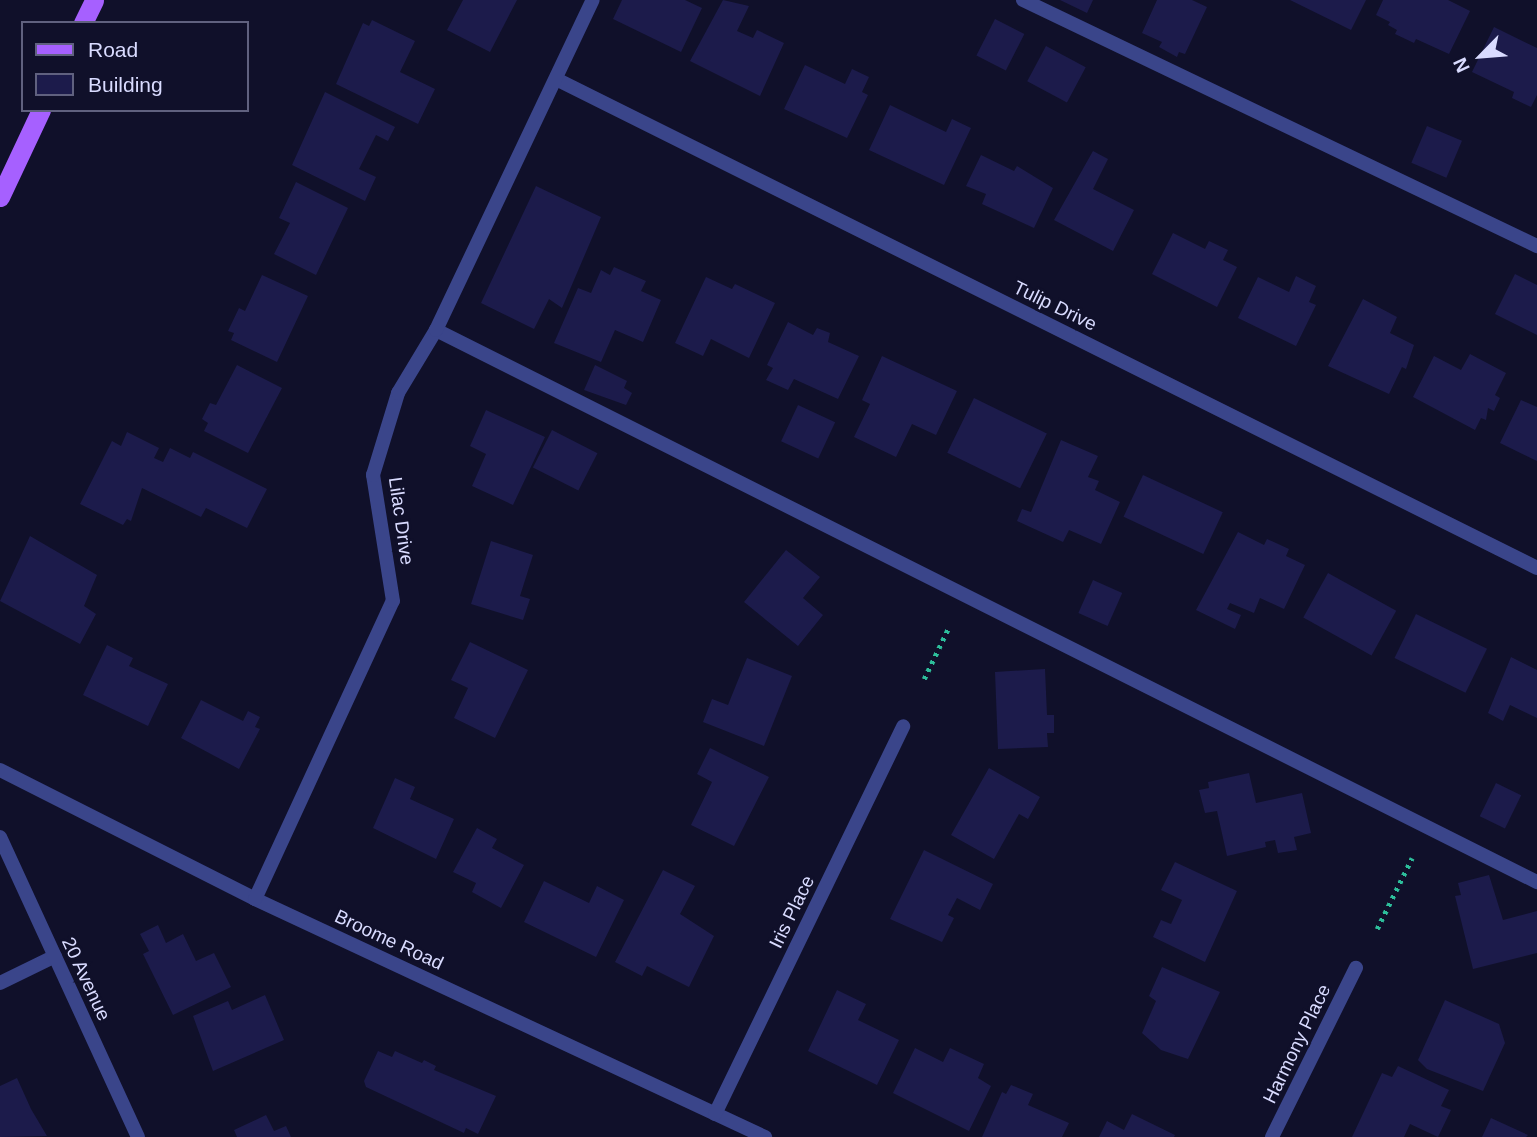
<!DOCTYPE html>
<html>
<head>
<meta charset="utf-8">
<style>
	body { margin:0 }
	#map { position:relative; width:1537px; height:1137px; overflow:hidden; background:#10102a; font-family:Arial,sans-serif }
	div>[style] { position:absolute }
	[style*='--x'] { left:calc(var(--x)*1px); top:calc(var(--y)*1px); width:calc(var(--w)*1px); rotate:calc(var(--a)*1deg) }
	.building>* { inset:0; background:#1c1b4b; transform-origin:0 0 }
	.path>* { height:4.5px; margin-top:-2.25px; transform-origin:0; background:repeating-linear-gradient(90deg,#2dbe9b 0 3.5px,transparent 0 8.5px) }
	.service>* { height:14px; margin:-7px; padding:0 7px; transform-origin:7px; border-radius:7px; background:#3a458a }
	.minor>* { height:14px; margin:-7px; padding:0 7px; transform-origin:7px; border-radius:7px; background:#3a458a }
	.tertiary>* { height:14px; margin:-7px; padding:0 7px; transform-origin:7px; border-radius:7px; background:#3a458a }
	.primary>* { height:19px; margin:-9.5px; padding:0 9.5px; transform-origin:9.5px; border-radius:9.5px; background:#a660ff }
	span { translate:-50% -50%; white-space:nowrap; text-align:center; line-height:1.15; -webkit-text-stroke:5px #10102a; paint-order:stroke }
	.street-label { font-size:19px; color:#d9dbff }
	.legend { position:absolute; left:21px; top:21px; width:228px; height:91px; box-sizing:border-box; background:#10102a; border:2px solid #60617f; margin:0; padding:9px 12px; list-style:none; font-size:21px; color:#d9dbff }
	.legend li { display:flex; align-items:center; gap:14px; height:35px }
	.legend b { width:35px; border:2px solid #60617f }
	.north { position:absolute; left:1446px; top:21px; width:70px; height:70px; -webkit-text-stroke:5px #10102a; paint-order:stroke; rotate:245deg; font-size:19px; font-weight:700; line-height:28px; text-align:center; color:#d9dbff }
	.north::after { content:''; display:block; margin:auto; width:24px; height:32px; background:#d9dbff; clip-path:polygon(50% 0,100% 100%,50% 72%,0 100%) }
</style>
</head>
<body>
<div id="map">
	<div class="building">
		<div style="clip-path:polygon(463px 0,517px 0,490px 52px,447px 30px)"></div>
		<div style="clip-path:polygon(622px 0,685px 0,702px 8px,681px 52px,613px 19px)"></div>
		<div style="clip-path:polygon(723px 0,749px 6px,737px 31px,753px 38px,757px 30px,784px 43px,760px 96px,690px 61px)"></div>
		<div style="clip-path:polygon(1060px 0,1093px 0,1087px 13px)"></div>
		<div style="clip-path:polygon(1157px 0,1192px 0,1207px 7px,1185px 54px,1179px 52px,1177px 57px,1159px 47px,1162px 42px,1142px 33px)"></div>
		<div style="clip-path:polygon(1290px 0,1366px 0,1351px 30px)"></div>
		<div style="clip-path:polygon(1383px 0,1448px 0,1470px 11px,1449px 54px,1416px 39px,1414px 43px,1395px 34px,1397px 30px,1388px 25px,1390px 22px,1376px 15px)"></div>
		<div style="left:995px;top:19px;width:33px;height:41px;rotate:27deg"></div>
		<div style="clip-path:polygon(372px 20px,415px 41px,400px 72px,435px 89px,418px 124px,336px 84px,363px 23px,369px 26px)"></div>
		<div style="clip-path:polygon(1494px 27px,1537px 48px,1537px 95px,1531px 107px,1512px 98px,1514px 92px,1472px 72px)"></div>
		<div style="left:1046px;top:46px;width:45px;height:40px;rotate:28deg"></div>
		<div style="clip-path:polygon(805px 65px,845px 84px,852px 69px,869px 77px,862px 92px,868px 95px,847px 138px,784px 109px)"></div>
		<div style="clip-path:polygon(325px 92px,395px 127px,388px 141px,376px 135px,359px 169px,376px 177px,365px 201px,292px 165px)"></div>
		<div style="clip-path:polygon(890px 105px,946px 132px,952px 119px,971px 128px,944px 185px,869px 150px)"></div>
		<div style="left:1427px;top:126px;width:38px;height:40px;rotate:23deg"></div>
		<div style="clip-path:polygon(1093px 151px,1108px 159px,1093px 189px,1134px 210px,1113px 251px,1054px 220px)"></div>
		<div style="clip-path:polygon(981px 155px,1014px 171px,1017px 166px,1053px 188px,1034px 228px,982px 204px,986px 194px,966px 186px)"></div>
		<div style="clip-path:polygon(296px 182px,348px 208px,316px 275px,274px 254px,290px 223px,279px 218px)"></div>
		<div style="clip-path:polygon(536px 186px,601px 217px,562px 308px,549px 299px,534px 329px,481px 303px)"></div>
		<div style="clip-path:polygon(1173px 233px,1205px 249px,1209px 241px,1228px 250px,1223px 260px,1237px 267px,1217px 307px,1152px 274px)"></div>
		<div style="clip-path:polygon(614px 267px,646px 281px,641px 291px,661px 300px,643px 342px,615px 330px,601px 362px,554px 343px,578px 288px,591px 293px,601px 270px,610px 275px)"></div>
		<div style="clip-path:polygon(1515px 274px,1537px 285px,1537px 335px,1495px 314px)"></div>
		<div style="clip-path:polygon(262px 275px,308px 296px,277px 362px,231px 340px,234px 333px,228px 331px,239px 308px,245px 311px)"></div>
		<div style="clip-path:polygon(1296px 276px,1316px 286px,1309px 302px,1316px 305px,1296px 346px,1238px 318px,1258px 277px,1289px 292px)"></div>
		<div style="clip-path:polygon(706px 277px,732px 289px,735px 284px,775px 303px,749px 358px,711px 339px,703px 356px,675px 343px)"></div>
		<div style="clip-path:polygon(1363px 299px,1397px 317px,1390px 333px,1414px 345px,1406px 369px,1402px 367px,1389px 394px,1328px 366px)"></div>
		<div style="clip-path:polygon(788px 322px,813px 335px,817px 328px,830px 333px,828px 342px,859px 356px,838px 399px,794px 379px,788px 390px,766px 380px,773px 368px,767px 365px)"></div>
		<div style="clip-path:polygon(1470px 354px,1506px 373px,1495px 395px,1500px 398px,1494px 411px,1488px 408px,1486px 420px,1481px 418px,1475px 430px,1413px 397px,1434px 356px,1461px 370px)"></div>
		<div style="clip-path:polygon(882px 356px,957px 391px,936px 435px,912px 424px,896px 457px,854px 437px,870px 404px,862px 400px)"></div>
		<div style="clip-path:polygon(237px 365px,282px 388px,248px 453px,204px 431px,208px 423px,202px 419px,210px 403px,216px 405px)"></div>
		<div style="clip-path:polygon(595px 365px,627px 381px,624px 388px,632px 393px,626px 405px,584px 390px)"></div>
		<div style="left:974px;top:398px;width:81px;height:61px;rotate:26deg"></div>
		<div style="clip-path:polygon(1521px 400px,1537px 407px,1537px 461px,1500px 443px)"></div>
		<div style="left:798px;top:405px;width:41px;height:40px;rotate:25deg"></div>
		<div style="clip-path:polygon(486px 410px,545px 437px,513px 505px,472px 486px,486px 454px,470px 446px)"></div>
		<div style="left:552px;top:430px;width:51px;height:42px;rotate:27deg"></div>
		<div style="clip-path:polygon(127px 432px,159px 448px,154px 458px,163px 462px,170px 448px,190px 458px,193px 452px,267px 489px,247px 528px,206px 508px,201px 517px,142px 488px,131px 521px,127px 519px,123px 525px,80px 504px,112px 441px,121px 446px)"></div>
		<div style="clip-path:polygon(1061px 440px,1098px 456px,1088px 477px,1099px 481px,1095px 490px,1120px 502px,1101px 544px,1069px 530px,1063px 542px,1017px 521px,1022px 509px,1031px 512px)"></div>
		<div style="left:1143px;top:475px;width:88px;height:46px;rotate:25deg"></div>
		<div style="clip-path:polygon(1238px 532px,1264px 545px,1267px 539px,1289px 549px,1286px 556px,1305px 565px,1284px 609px,1260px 598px,1254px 613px,1230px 603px,1227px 609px,1241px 615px,1235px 629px,1196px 610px)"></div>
		<div style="clip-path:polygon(30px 536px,97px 575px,84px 606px,96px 614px,80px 644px,0 601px)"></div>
		<div style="clip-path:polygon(491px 541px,533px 555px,520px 596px,530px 599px,523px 620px,471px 604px)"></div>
		<div style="clip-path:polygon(786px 550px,820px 577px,803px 598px,823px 615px,798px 646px,744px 602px)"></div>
		<div style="left:1328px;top:573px;width:78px;height:51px;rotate:29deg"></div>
		<div style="left:1093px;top:580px;width:32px;height:36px;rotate:24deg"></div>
		<div style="left:1416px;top:614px;width:79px;height:49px;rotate:26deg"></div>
		<div style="clip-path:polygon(470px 642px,528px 670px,495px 738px,454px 718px,468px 688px,451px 680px)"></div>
		<div style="clip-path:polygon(107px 645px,133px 658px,129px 666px,168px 684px,148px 726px,83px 695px)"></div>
		<div style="clip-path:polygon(1511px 657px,1537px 670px,1537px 718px,1510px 705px,1503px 721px,1488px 713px)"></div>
		<div style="clip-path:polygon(747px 658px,792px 676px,764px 746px,703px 722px,712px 699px,728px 705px)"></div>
		<div style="clip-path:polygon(1045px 669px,1047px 715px,1054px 715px,1054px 733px,1047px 733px,1048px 747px,998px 749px,995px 672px)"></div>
		<div style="clip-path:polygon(201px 700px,243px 721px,248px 711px,260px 717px,255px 727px,260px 729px,239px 769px,181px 738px)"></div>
		<div style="clip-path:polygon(710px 748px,769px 777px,734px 846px,691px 825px,712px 782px,697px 774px)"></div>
		<div style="clip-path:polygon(989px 768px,1040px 797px,1028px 819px,1019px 814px,994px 859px,951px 835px)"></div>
		<div style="clip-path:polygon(1249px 773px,1256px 803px,1302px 793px,1311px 833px,1294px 837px,1297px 850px,1278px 853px,1275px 840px,1265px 842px,1266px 847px,1227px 856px,1217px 811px,1205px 813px,1199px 790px,1209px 788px,1208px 782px)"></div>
		<div style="clip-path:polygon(395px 778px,415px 787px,410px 799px,454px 819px,436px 859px,373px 828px)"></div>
		<div style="left:1496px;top:783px;width:28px;height:37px;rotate:26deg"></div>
		<div style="clip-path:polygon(477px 828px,497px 839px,492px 848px,524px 865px,501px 908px,472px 892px,476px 883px,453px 872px)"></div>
		<div style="clip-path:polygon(924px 850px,993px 884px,980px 910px,957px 898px,948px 915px,954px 918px,942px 942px,890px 919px)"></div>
		<div style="clip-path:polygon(1175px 862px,1237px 891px,1205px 962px,1153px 937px,1161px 920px,1171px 924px,1182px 900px,1161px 890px)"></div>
		<div style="clip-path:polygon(663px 870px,695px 886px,680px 914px,714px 936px,689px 987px,647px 966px,642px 976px,615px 962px)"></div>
		<div style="clip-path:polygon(1489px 875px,1503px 920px,1537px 911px,1537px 953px,1473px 969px,1455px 896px,1461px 895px,1458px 883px)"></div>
		<div style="clip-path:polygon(544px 881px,589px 903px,597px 886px,624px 900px,596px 957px,524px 922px)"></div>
		<div style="clip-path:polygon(158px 925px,166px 943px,183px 934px,196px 961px,214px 953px,231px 987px,173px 1015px,143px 954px,149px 951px,140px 934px)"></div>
		<div style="clip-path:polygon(1162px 967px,1220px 992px,1188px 1059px,1161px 1050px,1142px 1033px,1156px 1001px,1149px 996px)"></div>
		<div style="clip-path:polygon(837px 990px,866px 1004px,858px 1020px,899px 1040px,877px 1085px,808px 1051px)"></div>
		<div style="clip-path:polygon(265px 995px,284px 1040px,213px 1071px,193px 1016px,228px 1001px,232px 1010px)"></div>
		<div style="clip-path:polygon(1445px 1000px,1499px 1024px,1505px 1043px,1483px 1091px,1427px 1069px,1418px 1060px)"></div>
		<div style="clip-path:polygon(915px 1048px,943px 1062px,950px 1048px,984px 1064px,978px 1078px,991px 1086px,969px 1131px,893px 1093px)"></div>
		<div style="clip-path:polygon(378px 1051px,392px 1057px,395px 1051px,422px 1063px,424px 1060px,436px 1066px,434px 1070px,496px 1096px,478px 1134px,466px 1128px,464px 1133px,366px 1087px,364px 1081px)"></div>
		<div style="clip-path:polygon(1398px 1066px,1449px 1090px,1441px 1106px,1451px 1110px,1438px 1137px,1410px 1124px,1404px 1137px,1352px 1137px,1382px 1073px,1392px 1077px)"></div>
		<div style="clip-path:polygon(17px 1078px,31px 1109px,47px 1136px,0 1137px,0 1086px)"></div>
		<div style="clip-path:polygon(1011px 1085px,1033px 1094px,1028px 1105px,1069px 1123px,1062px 1137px,982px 1137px,1002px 1092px,1006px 1094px)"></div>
		<div style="clip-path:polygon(1132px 1114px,1175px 1135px,1174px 1137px,1099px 1137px,1107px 1121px,1124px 1130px)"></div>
		<div style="clip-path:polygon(266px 1115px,274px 1131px,286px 1126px,291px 1137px,237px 1137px,234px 1130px)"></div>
		<div style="clip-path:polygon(1491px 1118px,1528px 1135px,1526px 1137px,1482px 1137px)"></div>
	</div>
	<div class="path">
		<div style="--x:924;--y:679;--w:55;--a:-64.4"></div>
		<div style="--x:1377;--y:929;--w:79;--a:-63.8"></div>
	</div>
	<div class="service">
		<div style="--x:1023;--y:0;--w:570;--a:25.58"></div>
		<div style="--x:436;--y:330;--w:1232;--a:26.63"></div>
		<div style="--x:0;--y:983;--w:61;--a:-26.1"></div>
	</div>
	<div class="minor">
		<div style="--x:556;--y:79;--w:1096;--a:26.49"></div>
		<div style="--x:0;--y:770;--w:286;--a:26.8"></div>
		<div style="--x:255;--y:899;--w:563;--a:25.02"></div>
		<div style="--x:255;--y:899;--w:328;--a:-65.2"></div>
		<div style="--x:393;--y:601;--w:128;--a:-99"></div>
		<div style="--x:373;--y:475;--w:86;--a:-73"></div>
		<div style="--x:398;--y:393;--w:74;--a:-58.9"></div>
		<div style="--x:436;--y:330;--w:365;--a:-64.6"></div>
		<div style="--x:715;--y:1114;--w:431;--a:-64.1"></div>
		<div style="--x:1272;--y:1137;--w:189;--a:-63.6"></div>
	</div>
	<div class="tertiary">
		<div style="--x:0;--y:837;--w:330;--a:65.3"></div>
	</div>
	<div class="primary">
		<div style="--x:83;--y:23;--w:25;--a:-64"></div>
		<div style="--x:0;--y:197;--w:96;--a:-64.8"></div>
	</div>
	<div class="street-label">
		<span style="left:1055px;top:306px;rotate:26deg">Tulip Drive</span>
		<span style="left:401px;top:521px;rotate:82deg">Lilac Drive</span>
		<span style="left:792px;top:912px;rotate:-64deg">Iris Place</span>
		<span style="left:389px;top:940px;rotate:25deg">Broome Road</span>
		<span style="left:86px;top:979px;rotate:65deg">20 Avenue</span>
		<span style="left:1297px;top:1044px;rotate:-64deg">Harmony Place</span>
	</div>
	<ul class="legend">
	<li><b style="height:9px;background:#a660ff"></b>Road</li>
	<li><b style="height:19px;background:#1c1b4b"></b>Building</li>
	</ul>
	<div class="north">N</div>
</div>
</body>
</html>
